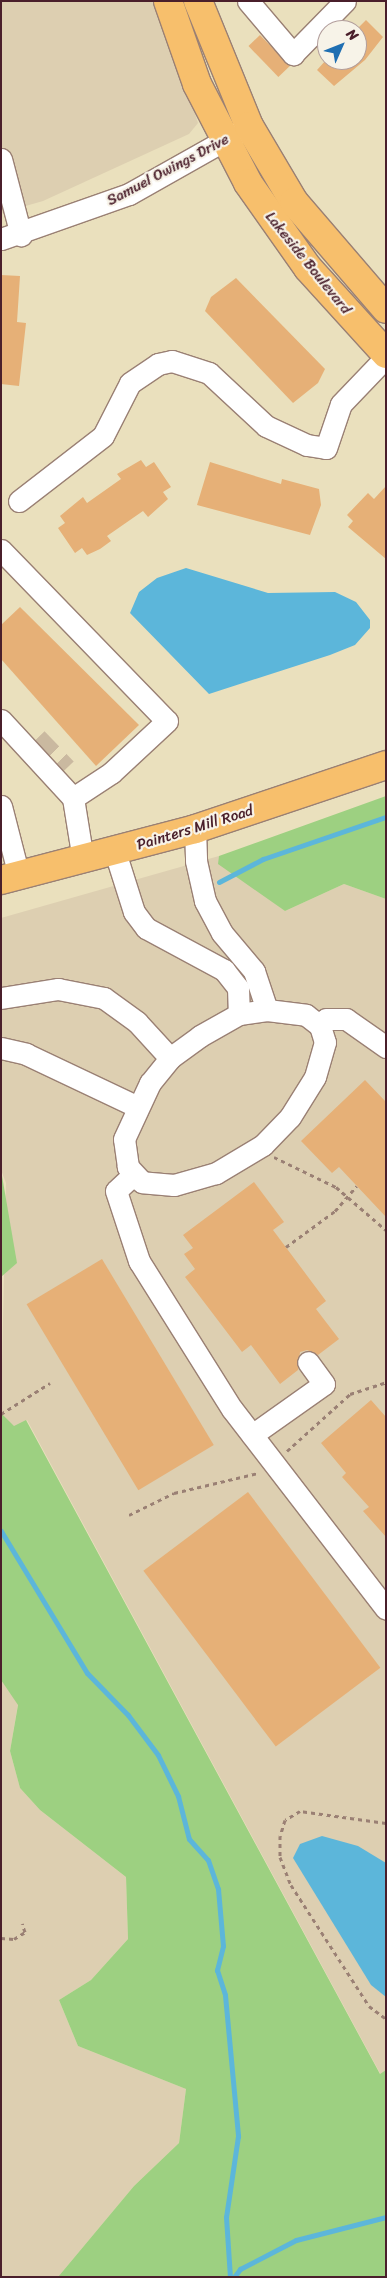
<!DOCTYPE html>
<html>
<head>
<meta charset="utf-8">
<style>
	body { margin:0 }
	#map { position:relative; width:387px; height:2278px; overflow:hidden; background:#eae0bd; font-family:Sriracha,sans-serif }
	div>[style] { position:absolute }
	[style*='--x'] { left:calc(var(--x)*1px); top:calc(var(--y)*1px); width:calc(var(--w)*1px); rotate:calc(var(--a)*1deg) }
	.built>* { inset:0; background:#ddcfb1 }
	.green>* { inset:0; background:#9dd081 }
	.water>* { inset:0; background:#5cb6da }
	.stream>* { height:5px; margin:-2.5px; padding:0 2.5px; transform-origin:2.5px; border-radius:2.5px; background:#5cb6da }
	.building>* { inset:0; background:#e6b077; transform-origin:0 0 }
	.minor-tunnel>* { height:21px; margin-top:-10.5px; transform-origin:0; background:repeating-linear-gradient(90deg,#cab9a0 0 21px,transparent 0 32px) }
	.path>* { height:3px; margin-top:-1.5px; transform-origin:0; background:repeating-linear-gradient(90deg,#9a8074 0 4px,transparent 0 8px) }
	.roads { filter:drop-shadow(1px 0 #9a8074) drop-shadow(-1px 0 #9a8074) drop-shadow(0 1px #9a8074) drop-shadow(0 -1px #9a8074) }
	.minor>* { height:21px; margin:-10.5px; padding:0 10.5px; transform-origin:10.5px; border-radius:10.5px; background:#fff }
	.major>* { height:28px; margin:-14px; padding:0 14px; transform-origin:14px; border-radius:14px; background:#f7bf6c }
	span { translate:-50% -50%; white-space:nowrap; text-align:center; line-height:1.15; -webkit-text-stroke:4.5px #f7f3e8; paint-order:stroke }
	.street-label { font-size:15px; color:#4a1f2b }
	.frame { position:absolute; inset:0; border:2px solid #4a1f2b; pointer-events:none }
	.north { position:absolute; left:317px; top:20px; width:50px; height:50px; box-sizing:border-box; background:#f7f3e8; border:1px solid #b29e9c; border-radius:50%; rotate:46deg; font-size:14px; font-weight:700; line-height:20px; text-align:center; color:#4a1f2b }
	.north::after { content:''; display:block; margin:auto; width:18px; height:22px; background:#1f6fb2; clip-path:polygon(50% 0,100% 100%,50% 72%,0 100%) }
</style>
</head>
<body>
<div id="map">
	<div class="built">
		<div style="clip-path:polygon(1px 1px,158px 1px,198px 123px,189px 134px,43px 201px,1px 213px)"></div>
		<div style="clip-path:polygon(219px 856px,221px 863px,285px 911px,344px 884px,386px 899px,386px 2070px,381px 2075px,27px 1420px,14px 1427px,1px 1413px,6px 1183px,1px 1170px,1px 918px)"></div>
		<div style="clip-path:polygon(1px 1680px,18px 1704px,10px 1751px,20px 1788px,40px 1810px,126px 1877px,128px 1939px,91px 1980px,59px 2000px,78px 2046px,186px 2089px,179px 2143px,134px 2186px,58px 2277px,1px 2277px)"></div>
	</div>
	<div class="green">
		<div style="clip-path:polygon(386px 796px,386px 899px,344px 884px,285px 911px,218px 864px,219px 856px)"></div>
		<div style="clip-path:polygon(1px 1170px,17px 1263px,1px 1277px)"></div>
		<div style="clip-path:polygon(1px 1413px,14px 1426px,26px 1420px,380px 2074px,386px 2070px,386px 2277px,58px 2277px,134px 2186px,179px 2143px,186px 2089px,78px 2046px,59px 2000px,91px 1980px,128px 1939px,126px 1877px,40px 1810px,20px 1788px,10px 1751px,18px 1705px,1px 1680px)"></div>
	</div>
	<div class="water">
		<div style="clip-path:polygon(186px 568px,268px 593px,335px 592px,356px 602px,370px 620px,370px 628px,355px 645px,330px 655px,209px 694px,130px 613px,139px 592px,157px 578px)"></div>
		<div style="clip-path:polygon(322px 1836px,358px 1846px,386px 1863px,386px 1997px,371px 1985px,293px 1858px,300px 1844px)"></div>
	</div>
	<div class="stream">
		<div style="--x:219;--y:882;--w:50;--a:-27.6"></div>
		<div style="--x:263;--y:859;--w:130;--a:-18.9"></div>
		<div style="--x:1;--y:1531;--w:166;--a:58.8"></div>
		<div style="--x:87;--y:1673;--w:59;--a:45.7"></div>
		<div style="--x:128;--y:1715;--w:50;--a:53.1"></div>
		<div style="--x:158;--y:1755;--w:46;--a:64"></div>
		<div style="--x:178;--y:1796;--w:44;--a:75.7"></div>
		<div style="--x:189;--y:1839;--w:28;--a:48"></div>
		<div style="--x:208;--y:1860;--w:31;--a:71"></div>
		<div style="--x:218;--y:1889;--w:57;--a:85"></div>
		<div style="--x:223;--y:1946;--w:25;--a:104"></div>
		<div style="--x:217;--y:1970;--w:26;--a:72"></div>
		<div style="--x:225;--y:1995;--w:142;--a:84.7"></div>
		<div style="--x:238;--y:2136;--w:82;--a:98.4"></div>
		<div style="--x:226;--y:2217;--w:60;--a:86.2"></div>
		<div style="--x:234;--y:2277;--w:10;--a:-53"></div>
		<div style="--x:240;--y:2269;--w:63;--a:-27.4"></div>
		<div style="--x:296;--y:2240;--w:93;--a:-14.3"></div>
	</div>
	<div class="building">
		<div style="clip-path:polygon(366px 20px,383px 37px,365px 60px,334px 86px,317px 70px,326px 60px,357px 60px,357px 29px)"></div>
		<div style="left:260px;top:35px;width:43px;height:16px;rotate:46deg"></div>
		<div style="clip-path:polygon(1px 275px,20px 276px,17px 322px,26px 323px,19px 386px,1px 384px)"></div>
		<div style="clip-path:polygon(236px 278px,325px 369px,318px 383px,293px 403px,205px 311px,211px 297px)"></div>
		<div style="clip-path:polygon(141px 460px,146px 467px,154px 462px,171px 487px,163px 492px,168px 499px,148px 517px,143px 511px,107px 536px,111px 541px,100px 549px,87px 555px,82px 548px,75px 553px,58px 528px,65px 523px,60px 516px,83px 497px,87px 503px,121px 479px,117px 474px)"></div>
		<div style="clip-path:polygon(210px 462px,281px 484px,282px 479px,319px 489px,321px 505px,310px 535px,197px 505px)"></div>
		<div style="clip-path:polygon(386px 486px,386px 559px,348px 527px,353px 521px,347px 515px,368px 493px,374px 499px)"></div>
		<div style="clip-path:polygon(20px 607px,139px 725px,96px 766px,1px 659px,1px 625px)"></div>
		<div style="clip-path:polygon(365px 1080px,386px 1102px,386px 1217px,339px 1167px,332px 1173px,301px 1141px)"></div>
		<div style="clip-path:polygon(254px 1182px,284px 1222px,273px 1230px,326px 1301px,316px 1309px,339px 1339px,318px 1355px,307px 1350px,300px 1352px,298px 1370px,280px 1384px,251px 1345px,242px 1352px,185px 1277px,195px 1269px,184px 1254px,193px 1248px,183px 1235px)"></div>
		<div style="left:102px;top:1259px;width:217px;height:88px;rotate:59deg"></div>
		<div style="clip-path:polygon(371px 1400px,386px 1417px,386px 1537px,363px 1511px,369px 1507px,342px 1477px,346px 1473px,321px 1443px)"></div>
		<div style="left:248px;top:1492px;width:220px;height:131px;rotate:53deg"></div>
	</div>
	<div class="minor-tunnel">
		<div style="--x:37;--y:738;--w:42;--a:46"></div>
	</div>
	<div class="path">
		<div style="--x:274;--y:1157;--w:69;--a:25.8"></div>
		<div style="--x:336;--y:1187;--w:66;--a:40.7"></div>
		<div style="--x:286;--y:1247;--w:61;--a:-36.3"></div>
		<div style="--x:335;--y:1211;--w:33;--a:-49"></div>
		<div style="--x:1;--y:1414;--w:58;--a:-32.3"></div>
		<div style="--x:287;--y:1451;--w:85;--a:-42.1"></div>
		<div style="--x:350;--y:1394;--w:38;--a:-18"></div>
		<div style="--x:129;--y:1515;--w:50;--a:-26.1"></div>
		<div style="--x:174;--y:1493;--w:86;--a:-13.4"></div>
		<div style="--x:386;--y:1823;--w:87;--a:-172.1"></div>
		<div style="--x:300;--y:1811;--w:17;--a:149"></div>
		<div style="--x:285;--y:1820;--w:17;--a:107"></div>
		<div style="--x:280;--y:1836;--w:21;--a:90"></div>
		<div style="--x:280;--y:1857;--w:30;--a:69"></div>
		<div style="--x:291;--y:1885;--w:144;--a:57.2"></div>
		<div style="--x:369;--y:2006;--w:21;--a:37"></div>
		<div style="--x:1;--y:1938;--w:13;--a:4"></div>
		<div style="--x:14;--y:1939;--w:13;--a:-32"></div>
		<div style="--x:25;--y:1932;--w:9;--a:-108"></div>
	</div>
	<div class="roads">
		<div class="minor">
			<div style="--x:248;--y:1;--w:70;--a:49.7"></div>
			<div style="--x:293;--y:54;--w:74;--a:-45.5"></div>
			<div style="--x:1;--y:159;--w:79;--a:75.3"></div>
			<div style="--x:1;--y:239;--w:136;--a:-19.4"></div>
			<div style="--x:129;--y:194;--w:126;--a:-29.4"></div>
			<div style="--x:19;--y:501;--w:106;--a:-37.7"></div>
			<div style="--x:103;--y:436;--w:59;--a:-63"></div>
			<div style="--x:130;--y:383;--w:34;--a:-34"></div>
			<div style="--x:158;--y:364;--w:14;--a:-12"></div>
			<div style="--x:172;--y:361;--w:39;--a:18"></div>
			<div style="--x:209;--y:373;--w:78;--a:42.9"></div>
			<div style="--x:266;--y:426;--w:45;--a:24.9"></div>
			<div style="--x:307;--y:445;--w:19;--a:9"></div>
			<div style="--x:326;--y:448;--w:46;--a:-71.2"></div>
			<div style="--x:341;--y:404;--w:65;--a:-46.2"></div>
			<div style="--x:1;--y:550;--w:238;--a:45.9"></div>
			<div style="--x:167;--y:721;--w:76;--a:137.1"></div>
			<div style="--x:111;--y:773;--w:45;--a:146.7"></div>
			<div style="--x:73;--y:798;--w:63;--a:80.8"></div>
			<div style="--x:1;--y:720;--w:106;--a:47.3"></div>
			<div style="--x:1;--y:806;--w:72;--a:75.6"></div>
			<div style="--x:195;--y:829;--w:32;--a:88"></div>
			<div style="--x:196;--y:861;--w:41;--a:77.3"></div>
			<div style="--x:205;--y:901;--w:36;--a:62"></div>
			<div style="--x:222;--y:933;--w:50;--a:49.9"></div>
			<div style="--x:254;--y:971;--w:41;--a:71.6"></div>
			<div style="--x:115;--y:852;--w:63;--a:72.4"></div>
			<div style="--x:134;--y:912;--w:20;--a:53"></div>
			<div style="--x:146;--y:928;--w:89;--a:28.3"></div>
			<div style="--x:224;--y:970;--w:23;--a:52"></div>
			<div style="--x:238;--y:988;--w:26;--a:88"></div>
			<div style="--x:1;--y:998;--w:58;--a:-9"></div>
			<div style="--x:58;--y:989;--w:47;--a:11.1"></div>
			<div style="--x:104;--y:998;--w:41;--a:36"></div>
			<div style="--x:137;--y:1022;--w:49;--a:47.5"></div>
			<div style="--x:267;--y:1010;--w:39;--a:7"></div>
			<div style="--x:306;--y:1015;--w:18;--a:38"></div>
			<div style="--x:320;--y:1026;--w:17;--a:73"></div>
			<div style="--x:325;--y:1042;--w:36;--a:106"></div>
			<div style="--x:315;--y:1077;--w:47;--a:122"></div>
			<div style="--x:290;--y:1117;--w:39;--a:134"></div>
			<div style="--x:263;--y:1145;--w:55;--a:149.2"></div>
			<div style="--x:216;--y:1173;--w:44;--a:164.1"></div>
			<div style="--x:174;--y:1185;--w:32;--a:-175"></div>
			<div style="--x:142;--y:1182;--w:21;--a:-133"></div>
			<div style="--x:128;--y:1167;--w:28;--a:-98"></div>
			<div style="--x:124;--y:1139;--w:62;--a:-65.1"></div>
			<div style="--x:150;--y:1083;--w:32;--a:-51"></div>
			<div style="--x:170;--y:1058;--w:37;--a:-36"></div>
			<div style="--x:200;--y:1036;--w:45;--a:-29.4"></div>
			<div style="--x:239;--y:1014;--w:28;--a:-8"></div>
			<div style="--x:320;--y:1026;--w:9;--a:-49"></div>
			<div style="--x:326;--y:1019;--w:20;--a:0"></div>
			<div style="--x:346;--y:1019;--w:49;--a:35"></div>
			<div style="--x:1;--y:1048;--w:26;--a:13"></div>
			<div style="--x:26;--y:1054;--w:122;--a:25.3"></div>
			<div style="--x:133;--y:1175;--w:23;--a:137"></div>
			<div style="--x:116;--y:1191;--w:74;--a:71.8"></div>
			<div style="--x:139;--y:1261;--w:175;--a:57.9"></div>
			<div style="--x:232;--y:1409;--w:252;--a:52.4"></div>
			<div style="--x:252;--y:1435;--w:88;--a:-35.3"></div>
			<div style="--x:324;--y:1384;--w:27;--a:-126"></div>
		</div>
		<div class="major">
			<div style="--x:168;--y:1;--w:88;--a:70.7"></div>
			<div style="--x:197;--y:84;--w:111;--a:62.7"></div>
			<div style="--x:248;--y:183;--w:104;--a:54.8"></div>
			<div style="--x:308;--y:268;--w:116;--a:47.8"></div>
			<div style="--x:198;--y:1;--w:135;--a:67.8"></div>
			<div style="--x:249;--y:126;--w:88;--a:59.4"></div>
			<div style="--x:294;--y:202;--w:141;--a:49.3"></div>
			<div style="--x:1;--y:880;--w:201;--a:-14.7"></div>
			<div style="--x:195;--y:829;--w:201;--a:-18.5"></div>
		</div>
	</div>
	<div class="street-label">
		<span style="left:168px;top:170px;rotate:-28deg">Samuel Owings Drive</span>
		<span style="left:308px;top:263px;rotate:51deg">Lakeside Boulevard</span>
		<span style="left:195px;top:828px;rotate:-17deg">Painters Mill Road</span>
	</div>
	<div class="frame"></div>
	<div class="north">N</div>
</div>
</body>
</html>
